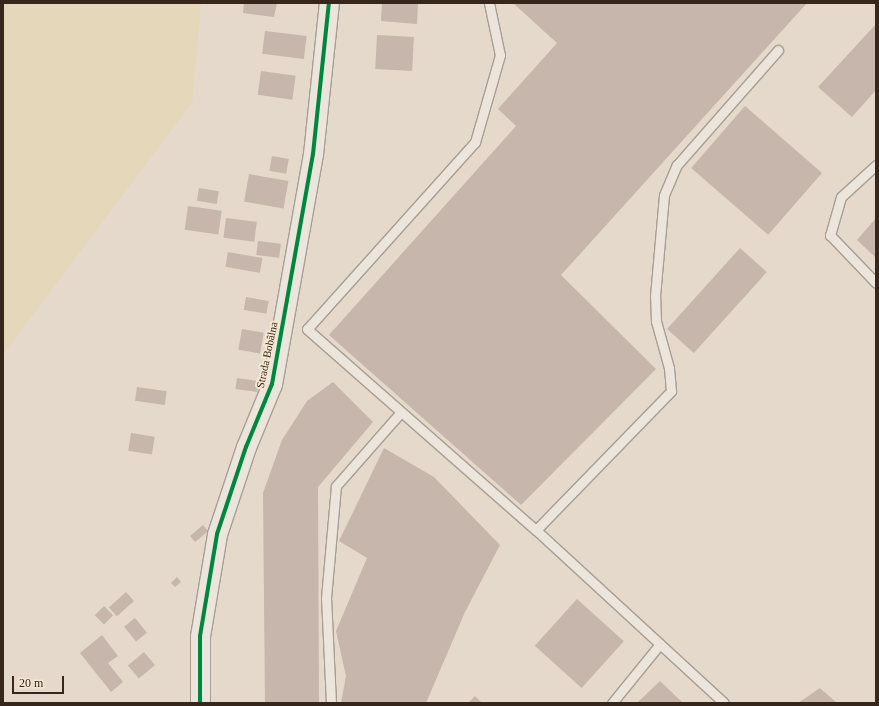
<!DOCTYPE html>
<html>
<head>
<meta charset="utf-8">
<style>
	body { margin:0 }
	#map { position:relative; width:879px; height:706px; overflow:hidden; background:#e4d9ca; font-family:Georgia,serif }
	div>[style] { position:absolute }
	[style*='--x'] { left:calc(var(--x)*1px); top:calc(var(--y)*1px); width:calc(var(--w)*1px); rotate:calc(var(--a)*1deg) }
	.farmland>* { inset:0; background:#e4d7ba }
	.building>* { inset:0; background:#c7b6ab; transform-origin:0 0 }
	.roads { filter:drop-shadow(1px 0 #a89e94) drop-shadow(-1px 0 #a89e94) drop-shadow(0 1px #a89e94) drop-shadow(0 -1px #a89e94) }
	.service>* { height:9px; margin:-4.5px; padding:0 4.5px; transform-origin:4.5px; border-radius:4.5px; background:#ebe5dc }
	.minor>* { height:19px; margin:-9.5px; padding:0 9.5px; transform-origin:9.5px; border-radius:9.5px; background:#ebe5dc }
	.cycleway>* { height:4px; margin:-2px; padding:0 2px; transform-origin:2px; border-radius:2px; background:#00873e }
	span { translate:-50% -50%; white-space:nowrap; text-align:center; line-height:1.15; -webkit-text-stroke:4px #f5e6cf; paint-order:stroke }
	.street-label { font-size:11px; color:#36261c }
	.frame { position:absolute; inset:0; border:4px solid #36261c; pointer-events:none }
	.scale { position:absolute; left:12px; top:676px; width:52px; height:18px; box-sizing:border-box; border:2px solid #36261c; border-top:0; padding-left:5px; font-size:12px; line-height:14px; white-space:nowrap; color:#36261c; -webkit-text-stroke:3px #f5e6cf; paint-order:stroke }
</style>
</head>
<body>
<div id="map">
	<div class="farmland">
		<div style="clip-path:polygon(3px 3px,201px 3px,192px 103px,3px 354px)"></div>
	</div>
	<div class="building">
		<div style="clip-path:polygon(244px 3px,277px 3px,274px 17px,243px 13px)"></div>
		<div style="clip-path:polygon(382px 3px,418px 3px,417px 24px,381px 21px)"></div>
		<div style="clip-path:polygon(513px 3px,807px 3px,561px 275px,656px 369px,521px 505px,329px 335px,516px 126px,498px 109px,557px 43px)"></div>
		<div style="clip-path:polygon(876px 24px,876px 90px,852px 117px,818px 87px)"></div>
		<div style="left:265px;top:31px;width:42px;height:23px;rotate:7deg"></div>
		<div style="left:377px;top:35px;width:37px;height:34px;rotate:3deg"></div>
		<div style="left:261px;top:71px;width:35px;height:24px;rotate:8deg"></div>
		<div style="left:745px;top:106px;width:102px;height:82px;rotate:41deg"></div>
		<div style="left:272px;top:156px;width:17px;height:15px;rotate:10deg"></div>
		<div style="left:249px;top:174px;width:40px;height:28px;rotate:10deg"></div>
		<div style="left:199px;top:188px;width:20px;height:13px;rotate:9deg"></div>
		<div style="left:188px;top:206px;width:34px;height:24px;rotate:8deg"></div>
		<div style="left:226px;top:218px;width:31px;height:20px;rotate:7deg"></div>
		<div style="clip-path:polygon(876px 218px,876px 258px,857px 240px)"></div>
		<div style="left:258px;top:241px;width:23px;height:14px;rotate:7deg"></div>
		<div style="left:740px;top:248px;width:36px;height:109px;rotate:42deg"></div>
		<div style="left:228px;top:252px;width:35px;height:15px;rotate:10deg"></div>
		<div style="left:246px;top:297px;width:23px;height:13px;rotate:10deg"></div>
		<div style="left:242px;top:329px;width:22px;height:21px;rotate:10deg"></div>
		<div style="left:237px;top:378px;width:22px;height:11px;rotate:8deg"></div>
		<div style="clip-path:polygon(333px 382px,373px 422px,318px 487px,319px 703px,265px 703px,263px 493px,282px 440px,307px 401px)"></div>
		<div style="left:137px;top:387px;width:30px;height:14px;rotate:8deg"></div>
		<div style="left:131px;top:433px;width:24px;height:18px;rotate:9deg"></div>
		<div style="clip-path:polygon(384px 448px,434px 477px,500px 545px,465px 612px,426px 703px,341px 703px,346px 676px,336px 631px,367px 558px,339px 541px)"></div>
		<div style="left:203px;top:525px;width:8px;height:17px;rotate:50deg"></div>
		<div style="clip-path:polygon(177px 577px,181px 582px,175px 587px,171px 583px)"></div>
		<div style="left:126px;top:592px;width:12px;height:23px;rotate:48deg"></div>
		<div style="left:577px;top:599px;width:63px;height:63px;rotate:42deg"></div>
		<div style="left:104px;top:606px;width:13px;height:13px;rotate:45deg"></div>
		<div style="left:135px;top:618px;width:19px;height:14px;rotate:51deg"></div>
		<div style="clip-path:polygon(102px 635px,118px 656px,108px 663px,123px 682px,111px 692px,80px 653px)"></div>
		<div style="left:144px;top:652px;width:17px;height:21px;rotate:50deg"></div>
		<div style="clip-path:polygon(660px 681px,683px 703px,637px 703px)"></div>
		<div style="clip-path:polygon(820px 688px,837px 703px,798px 703px)"></div>
		<div style="clip-path:polygon(475px 696px,482px 703px,468px 703px)"></div>
	</div>
	<div class="roads">
		<div class="service">
			<div style="--x:489;--y:3;--w:53;--a:78.1"></div>
			<div style="--x:500;--y:55;--w:91;--a:106"></div>
			<div style="--x:475;--y:142;--w:251;--a:131.9"></div>
			<div style="--x:307;--y:329;--w:305;--a:41.3"></div>
			<div style="--x:536;--y:530;--w:255;--a:42.6"></div>
			<div style="--x:876;--y:165;--w:47;--a:137.6"></div>
			<div style="--x:841;--y:197;--w:40;--a:106"></div>
			<div style="--x:830;--y:235;--w:66;--a:46.2"></div>
			<div style="--x:536;--y:530;--w:194;--a:-45.8"></div>
			<div style="--x:671;--y:391;--w:23;--a:-95"></div>
			<div style="--x:669;--y:368;--w:49;--a:-105.5"></div>
			<div style="--x:656;--y:321;--w:25;--a:-92"></div>
			<div style="--x:655;--y:296;--w:101;--a:-84.9"></div>
			<div style="--x:664;--y:195;--w:33;--a:-67"></div>
			<div style="--x:677;--y:165;--w:153;--a:-48.7"></div>
			<div style="--x:331;--y:703;--w:105;--a:-92.7"></div>
			<div style="--x:326;--y:598;--w:112;--a:-84.9"></div>
			<div style="--x:336;--y:486;--w:98;--a:-48.7"></div>
			<div style="--x:612;--y:703;--w:76;--a:-50.9"></div>
		</div>
		<div class="minor">
			<div style="--x:200;--y:703;--w:67;--a:-90"></div>
			<div style="--x:200;--y:636;--w:103;--a:-80.5"></div>
			<div style="--x:217;--y:534;--w:92;--a:-71.6"></div>
			<div style="--x:246;--y:447;--w:68;--a:-67.6"></div>
			<div style="--x:272;--y:384;--w:234;--a:-79.9"></div>
			<div style="--x:313;--y:154;--w:152;--a:-84"></div>
		</div>
	</div>
	<div class="cycleway">
		<div style="--x:200;--y:703;--w:67;--a:-90"></div>
		<div style="--x:200;--y:636;--w:103;--a:-80.5"></div>
		<div style="--x:217;--y:534;--w:92;--a:-71.6"></div>
		<div style="--x:246;--y:447;--w:68;--a:-67.6"></div>
		<div style="--x:272;--y:384;--w:234;--a:-79.9"></div>
		<div style="--x:313;--y:154;--w:152;--a:-84"></div>
	</div>
	<div class="street-label">
		<span style="left:267px;top:355px;rotate:-78deg">Strada Bobâlna</span>
	</div>
	<div class="frame"></div>
	<div class="scale">20 m</div>
</div>
</body>
</html>
